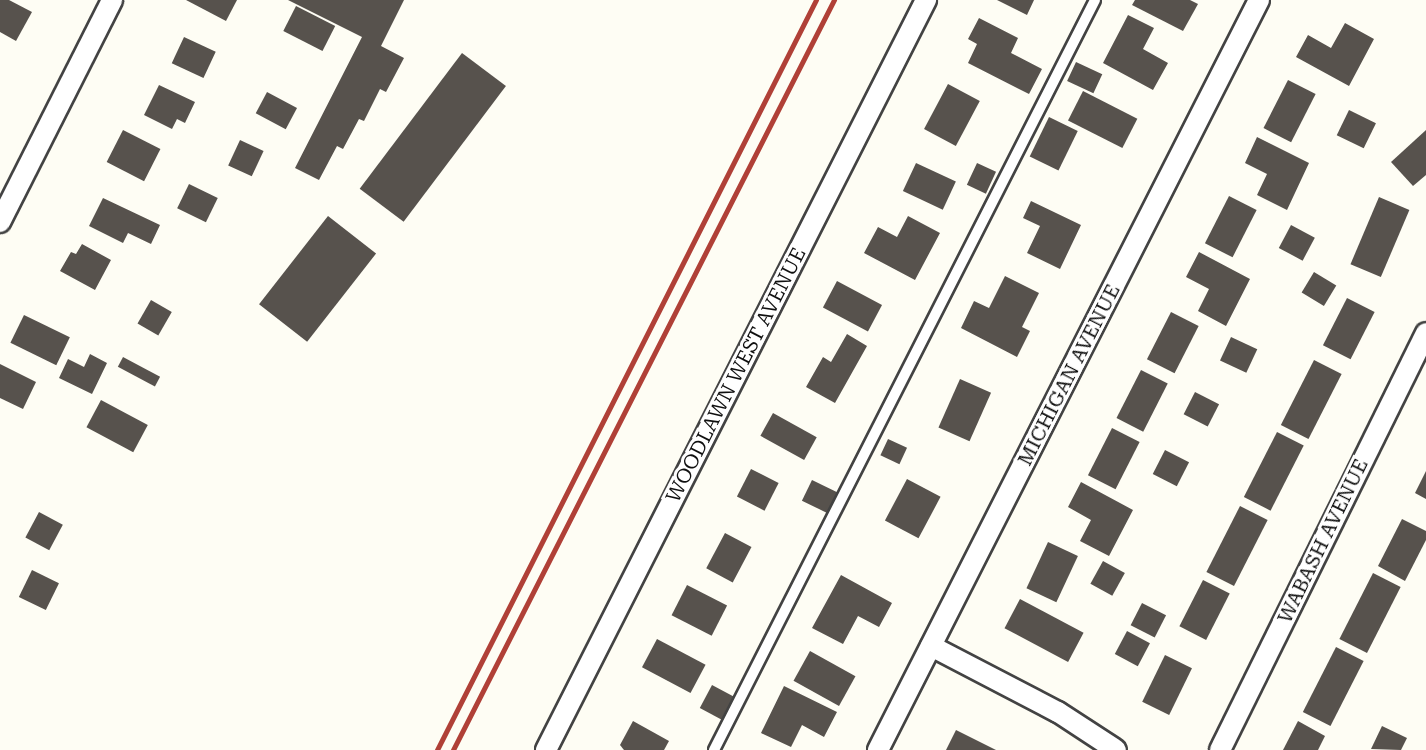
<!DOCTYPE html>
<html>
<head>
<meta charset="utf-8">
<style>
	body { margin:0 }
	#map { position:relative; width:1426px; height:750px; overflow:hidden; background:#fefdf4; font-family:"Roboto Serif",serif }
	div>[style] { position:absolute }
	[style*='--x'] { left:calc(var(--x)*1px); top:calc(var(--y)*1px); width:calc(var(--w)*1px); rotate:calc(var(--a)*1deg) }
	.building>* { inset:0; background:#57524d; transform-origin:0 0 }
	.roads { filter:drop-shadow(2px 0 #434343) drop-shadow(-2px 0 #434343) drop-shadow(0 2px #434343) drop-shadow(0 -2px #434343) }
	.lane>* { height:10px; margin:-5px; padding:0 5px; transform-origin:5px; border-radius:5px; background:#fff }
	.street>* { height:20px; margin:-10px; padding:0 10px; transform-origin:10px; border-radius:10px; background:#fff }
	.rail>* { height:4.5px; margin:-2.25px; padding:0 2.25px; transform-origin:2.25px; border-radius:2.25px; background:#b04037 }
	span { translate:-50% -50%; white-space:nowrap; text-align:center; line-height:1.15; -webkit-text-stroke:6px #fff; paint-order:stroke }
	.street-label { font-size:20px; color:#101010 }
</style>
</head>
<body>
<div id="map">
	<div class="building">
		<div style="clip-path:polygon(0 0,9px 0,32px 12px,16px 41px,0 32px)"></div>
		<div style="clip-path:polygon(186px 0,237px 0,226px 21px)"></div>
		<div style="clip-path:polygon(288px 0,404px 0,381px 46px,404px 58px,386px 92px,380px 89px,364px 121px,359px 119px,343px 149px,337px 146px,319px 180px,295px 168px,362px 37px)"></div>
		<div style="clip-path:polygon(997px 0,1034px 0,1027px 15px)"></div>
		<div style="clip-path:polygon(1135px 0,1190px 0,1198px 4px,1183px 31px,1132px 5px)"></div>
		<div style="left:296px;top:6px;width:44px;height:28px;rotate:27deg"></div>
		<div style="clip-path:polygon(1128px 15px,1154px 28px,1143px 49px,1168px 63px,1153px 90px,1103px 63px)"></div>
		<div style="clip-path:polygon(979px 18px,1018px 38px,1011px 53px,1042px 69px,1029px 94px,968px 63px,977px 44px,968px 39px)"></div>
		<div style="clip-path:polygon(1345px 23px,1374px 39px,1349px 86px,1296px 57px,1308px 35px,1331px 48px)"></div>
		<div style="left:184px;top:37px;width:35px;height:29px;rotate:25deg"></div>
		<div style="left:462px;top:53px;width:55px;height:170px;rotate:37deg"></div>
		<div style="left:1076px;top:62px;width:29px;height:21px;rotate:25deg"></div>
		<div style="left:1288px;top:80px;width:31px;height:54px;rotate:27deg"></div>
		<div style="left:948px;top:84px;width:36px;height:51px;rotate:28deg"></div>
		<div style="clip-path:polygon(159px 85px,195px 102px,185px 123px,177px 119px,172px 129px,144px 115px)"></div>
		<div style="left:1083px;top:91px;width:61px;height:33px;rotate:27deg"></div>
		<div style="left:267px;top:92px;width:34px;height:24px;rotate:28deg"></div>
		<div style="left:1349px;top:110px;width:30px;height:28px;rotate:26deg"></div>
		<div style="left:1049px;top:117px;width:32px;height:44px;rotate:26deg"></div>
		<div style="left:123px;top:130px;width:42px;height:36px;rotate:27deg"></div>
		<div style="clip-path:polygon(1426px 130px,1426px 175px,1413px 186px,1391px 162px)"></div>
		<div style="clip-path:polygon(1257px 137px,1309px 163px,1287px 210px,1257px 195px,1267px 174px,1245px 163px)"></div>
		<div style="left:240px;top:140px;width:26px;height:28px;rotate:25deg"></div>
		<div style="left:916px;top:163px;width:44px;height:31px;rotate:25deg"></div>
		<div style="left:977px;top:163px;width:21px;height:24px;rotate:25deg"></div>
		<div style="left:189px;top:184px;width:32px;height:27px;rotate:26deg"></div>
		<div style="left:1229px;top:196px;width:31px;height:53px;rotate:27deg"></div>
		<div style="left:1379px;top:197px;width:33px;height:73px;rotate:23deg"></div>
		<div style="clip-path:polygon(103px 198px,160px 225px,151px 244px,128px 233px,123px 243px,89px 226px)"></div>
		<div style="clip-path:polygon(1031px 201px,1081px 225px,1060px 269px,1027px 253px,1040px 226px,1023px 218px)"></div>
		<div style="left:328px;top:216px;width:61px;height:112px;rotate:38deg"></div>
		<div style="clip-path:polygon(908px 216px,940px 233px,915px 280px,864px 253px,878px 227px,897px 237px)"></div>
		<div style="left:1291px;top:225px;width:27px;height:26px;rotate:28deg"></div>
		<div style="clip-path:polygon(82px 244px,111px 260px,95px 290px,60px 271px,71px 252px,76px 254px)"></div>
		<div style="clip-path:polygon(1199px 252px,1250px 279px,1226px 326px,1198px 311px,1209px 289px,1186px 277px)"></div>
		<div style="left:1314px;top:272px;width:26px;height:24px;rotate:31deg"></div>
		<div style="clip-path:polygon(1005px 276px,1039px 293px,1022px 327px,1030px 331px,1017px 357px,961px 328px,974px 301px,989px 308px)"></div>
		<div style="left:837px;top:281px;width:51px;height:30px;rotate:28deg"></div>
		<div style="left:1347px;top:298px;width:31px;height:53px;rotate:27deg"></div>
		<div style="left:151px;top:300px;width:24px;height:27px;rotate:30deg"></div>
		<div style="left:1171px;top:312px;width:31px;height:53px;rotate:27deg"></div>
		<div style="left:24px;top:315px;width:51px;height:31px;rotate:26deg"></div>
		<div style="clip-path:polygon(847px 334px,867px 346px,835px 403px,806px 387px,823px 357px,831px 362px)"></div>
		<div style="left:1231px;top:337px;width:29px;height:26px;rotate:25deg"></div>
		<div style="clip-path:polygon(90px 354px,107px 363px,92px 394px,59px 378px,68px 359px,84px 367px)"></div>
		<div style="left:123px;top:357px;width:42px;height:11px;rotate:28deg"></div>
		<div style="left:1314px;top:360px;width:31px;height:73px;rotate:27deg"></div>
		<div style="clip-path:polygon(0 364px,36px 382px,23px 409px,0 398px)"></div>
		<div style="left:1141px;top:370px;width:30px;height:54px;rotate:27deg"></div>
		<div style="left:960px;top:379px;width:34px;height:53px;rotate:24deg"></div>
		<div style="left:1195px;top:392px;width:27px;height:25px;rotate:27deg"></div>
		<div style="left:101px;top:400px;width:53px;height:31px;rotate:28deg"></div>
		<div style="left:773px;top:413px;width:50px;height:26px;rotate:29deg"></div>
		<div style="left:1112px;top:428px;width:31px;height:53px;rotate:27deg"></div>
		<div style="left:1277px;top:432px;width:30px;height:73px;rotate:27deg"></div>
		<div style="left:888px;top:439px;width:21px;height:18px;rotate:25deg"></div>
		<div style="left:1165px;top:450px;width:27px;height:27px;rotate:27deg"></div>
		<div style="left:751px;top:469px;width:31px;height:31px;rotate:27deg"></div>
		<div style="clip-path:polygon(1426px 471px,1426px 499px,1415px 493px)"></div>
		<div style="left:907px;top:479px;width:38px;height:47px;rotate:28deg"></div>
		<div style="left:812px;top:480px;width:28px;height:23px;rotate:26deg"></div>
		<div style="clip-path:polygon(1081px 482px,1133px 510px,1109px 556px,1080px 541px,1091px 520px,1068px 507px)"></div>
		<div style="left:1240px;top:506px;width:31px;height:74px;rotate:27deg"></div>
		<div style="left:39px;top:512px;width:27px;height:29px;rotate:28deg"></div>
		<div style="clip-path:polygon(1402px 519px,1426px 531px,1426px 540px,1405px 581px,1378px 566px)"></div>
		<div style="left:725px;top:533px;width:30px;height:40px;rotate:28deg"></div>
		<div style="left:1048px;top:542px;width:33px;height:51px;rotate:25deg"></div>
		<div style="left:1103px;top:561px;width:25px;height:26px;rotate:29deg"></div>
		<div style="left:32px;top:570px;width:30px;height:30px;rotate:26deg"></div>
		<div style="left:1373px;top:573px;width:31px;height:74px;rotate:27deg"></div>
		<div style="clip-path:polygon(841px 575px,892px 603px,879px 627px,858px 616px,843px 644px,812px 628px)"></div>
		<div style="left:1203px;top:580px;width:30px;height:52px;rotate:27deg"></div>
		<div style="left:687px;top:585px;width:45px;height:34px;rotate:27deg"></div>
		<div style="left:1020px;top:599px;width:72px;height:33px;rotate:28deg"></div>
		<div style="left:1142px;top:603px;width:27px;height:25px;rotate:27deg"></div>
		<div style="left:1127px;top:631px;width:26px;height:26px;rotate:28deg"></div>
		<div style="left:657px;top:639px;width:55px;height:32px;rotate:28deg"></div>
		<div style="left:1336px;top:647px;width:31px;height:73px;rotate:27deg"></div>
		<div style="left:810px;top:651px;width:52px;height:34px;rotate:29deg"></div>
		<div style="left:1165px;top:655px;width:30px;height:52px;rotate:26deg"></div>
		<div style="left:712px;top:685px;width:26px;height:26px;rotate:28deg"></div>
		<div style="clip-path:polygon(784px 686px,837px 712px,824px 737px,802px 725px,791px 747px,761px 733px)"></div>
		<div style="clip-path:polygon(633px 721px,669px 741px,664px 750px,624px 750px,620px 745px)"></div>
		<div style="clip-path:polygon(1298px 721px,1325px 736px,1318px 750px,1283px 750px)"></div>
		<div style="clip-path:polygon(1382px 726px,1407px 738px,1401px 750px,1371px 749px)"></div>
		<div style="clip-path:polygon(956px 730px,996px 750px,946px 750px)"></div>
	</div>
	<div class="roads">
		<div class="lane">
			<div style="--x:714;--y:750;--w:841;--a:-63.07"></div>
		</div>
		<div class="street">
			<div style="--x:0;--y:222;--w:249;--a:-63.2"></div>
			<div style="--x:931;--y:646;--w:143;--a:27.5"></div>
			<div style="--x:1058;--y:712;--w:69;--a:33.2"></div>
			<div style="--x:546;--y:750;--w:841;--a:-63.13"></div>
			<div style="--x:878;--y:750;--w:841;--a:-63.07"></div>
			<div style="--x:1220;--y:750;--w:465;--a:-63.7"></div>
		</div>
	</div>
	<div class="rail">
		<div style="--x:437;--y:750;--w:840;--a:-63.19"></div>
		<div style="--x:453;--y:750;--w:841;--a:-63.07"></div>
	</div>
	<div class="street-label">
		<span style="left:736px;top:375px;rotate:-63deg">WOODLAWN WEST AVENUE</span>
		<span style="left:1069px;top:375px;rotate:-63deg">MICHIGAN AVENUE</span>
		<span style="left:1323px;top:541px;rotate:-64deg">WABASH AVENUE</span>
	</div>
</div>
</body>
</html>
